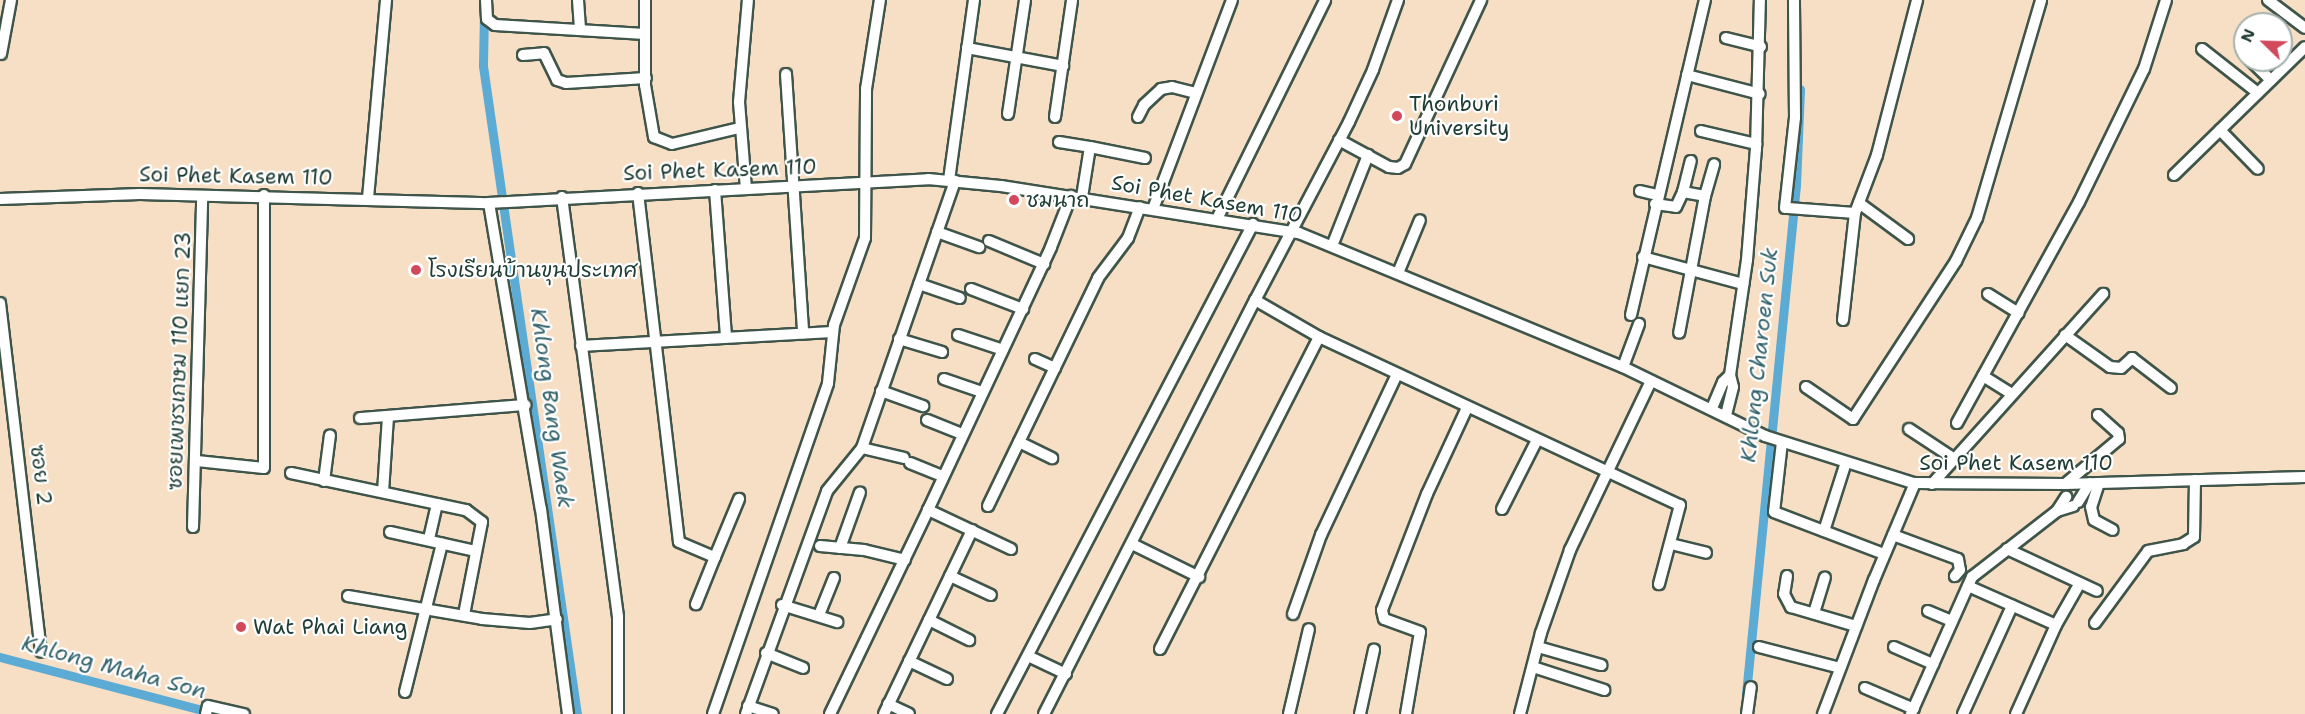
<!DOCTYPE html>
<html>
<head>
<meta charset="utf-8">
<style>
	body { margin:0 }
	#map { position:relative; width:2305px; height:714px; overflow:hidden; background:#f6dfc5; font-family:"Shantell Sans","Playpen Sans Thai",sans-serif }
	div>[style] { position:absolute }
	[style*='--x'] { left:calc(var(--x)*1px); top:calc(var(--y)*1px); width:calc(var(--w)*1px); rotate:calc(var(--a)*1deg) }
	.canal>* { height:9px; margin:-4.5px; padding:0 4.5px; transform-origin:4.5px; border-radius:4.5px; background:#5babd5 }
	.roads { filter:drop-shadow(2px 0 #3f554a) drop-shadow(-2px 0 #3f554a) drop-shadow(0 2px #3f554a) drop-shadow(0 -2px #3f554a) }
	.street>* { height:10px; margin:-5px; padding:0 5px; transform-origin:5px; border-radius:5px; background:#fff }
	.dots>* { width:16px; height:16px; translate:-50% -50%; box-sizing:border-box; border:3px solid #fff; border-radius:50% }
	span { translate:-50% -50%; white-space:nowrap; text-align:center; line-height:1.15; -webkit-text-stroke:4.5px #fff; paint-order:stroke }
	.poi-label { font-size:21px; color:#1f3d34 }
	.left { translate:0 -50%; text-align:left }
	.street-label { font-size:21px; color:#1f3d34 }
	.water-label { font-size:22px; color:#34646c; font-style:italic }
	.north { position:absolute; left:2233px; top:12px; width:60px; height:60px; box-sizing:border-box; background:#fff; border:2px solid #a5b1ae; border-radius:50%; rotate:293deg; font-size:16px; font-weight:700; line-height:24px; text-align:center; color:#1f3d34 }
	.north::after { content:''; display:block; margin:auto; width:21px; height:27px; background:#d1495b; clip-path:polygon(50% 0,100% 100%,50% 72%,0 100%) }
</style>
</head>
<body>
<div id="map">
	<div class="canal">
		<div style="--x:484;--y:12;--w:54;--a:91.1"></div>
		<div style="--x:483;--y:66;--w:655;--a:81.75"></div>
		<div style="--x:0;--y:657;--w:224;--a:14.7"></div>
		<div style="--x:1746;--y:694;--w:511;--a:-84.39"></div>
		<div style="--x:1796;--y:185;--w:96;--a:-87.6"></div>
	</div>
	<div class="roads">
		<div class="street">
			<div style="--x:486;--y:0;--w:19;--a:87"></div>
			<div style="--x:487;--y:19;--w:10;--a:37"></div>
			<div style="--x:495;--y:25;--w:150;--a:3.4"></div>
			<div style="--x:578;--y:0;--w:28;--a:86"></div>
			<div style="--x:645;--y:0;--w:85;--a:90"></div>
			<div style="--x:645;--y:85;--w:53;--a:80.2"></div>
			<div style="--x:654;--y:137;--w:19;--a:21"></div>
			<div style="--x:672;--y:144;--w:69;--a:-13.4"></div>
			<div style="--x:1398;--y:0;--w:74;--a:109.7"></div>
			<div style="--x:1373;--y:70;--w:57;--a:114.8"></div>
			<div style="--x:1349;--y:122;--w:201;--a:117.8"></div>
			<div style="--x:1255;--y:300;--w:74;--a:30"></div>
			<div style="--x:1319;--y:337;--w:398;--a:25"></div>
			<div style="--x:1680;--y:505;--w:82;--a:104.9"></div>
			<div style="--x:2268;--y:0;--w:46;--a:37.1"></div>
			<div style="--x:1726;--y:38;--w:36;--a:14"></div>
			<div style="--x:967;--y:48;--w:98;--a:10.6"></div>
			<div style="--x:2202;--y:49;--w:71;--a:38.2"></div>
			<div style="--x:1;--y:54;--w:55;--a:-79.5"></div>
			<div style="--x:523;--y:55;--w:21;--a:-5"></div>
			<div style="--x:544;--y:53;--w:30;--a:64"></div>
			<div style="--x:557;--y:80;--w:9;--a:18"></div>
			<div style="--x:566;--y:83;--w:80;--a:-3.6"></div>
			<div style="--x:2250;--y:60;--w:29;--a:44"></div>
			<div style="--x:786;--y:74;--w:260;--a:86.2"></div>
			<div style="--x:1687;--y:75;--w:75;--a:14.6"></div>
			<div style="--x:1008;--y:114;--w:115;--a:-81.5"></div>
			<div style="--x:1055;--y:117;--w:118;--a:-81.7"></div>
			<div style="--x:1138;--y:117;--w:13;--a:-63"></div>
			<div style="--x:1144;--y:105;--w:23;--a:-43"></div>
			<div style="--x:1161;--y:89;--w:11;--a:-10"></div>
			<div style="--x:1172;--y:87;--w:25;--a:14"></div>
			<div style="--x:2220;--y:130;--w:54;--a:45.7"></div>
			<div style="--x:1701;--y:131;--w:57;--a:13.3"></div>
			<div style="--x:1339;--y:140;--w:57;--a:28.4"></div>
			<div style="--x:1389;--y:167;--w:9;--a:6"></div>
			<div style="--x:1398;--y:168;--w:8;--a:-30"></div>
			<div style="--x:1405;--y:164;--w:181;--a:-65.1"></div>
			<div style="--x:1059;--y:142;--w:31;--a:9"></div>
			<div style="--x:1090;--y:147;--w:51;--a:99.1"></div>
			<div style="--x:1090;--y:147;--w:56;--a:11.3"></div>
			<div style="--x:2174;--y:175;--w:183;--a:-44.3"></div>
			<div style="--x:949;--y:180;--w:182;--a:-82.1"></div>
			<div style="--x:746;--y:189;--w:87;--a:-94.6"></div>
			<div style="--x:739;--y:102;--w:102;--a:-85"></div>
			<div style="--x:715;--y:190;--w:148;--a:85.7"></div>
			<div style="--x:1640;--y:191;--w:17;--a:13"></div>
			<div style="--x:1683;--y:192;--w:32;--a:-76"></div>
			<div style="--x:638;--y:193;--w:351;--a:83.3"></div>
			<div style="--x:679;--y:542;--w:39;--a:23"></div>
			<div style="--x:715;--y:557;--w:51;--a:112"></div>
			<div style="--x:1705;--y:196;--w:33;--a:-74"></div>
			<div style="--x:562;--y:197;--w:424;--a:82.4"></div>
			<div style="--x:618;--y:617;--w:97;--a:90"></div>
			<div style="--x:368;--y:198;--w:199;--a:-84.8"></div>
			<div style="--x:0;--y:199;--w:140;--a:-2"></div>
			<div style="--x:140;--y:194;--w:349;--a:1.5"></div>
			<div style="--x:489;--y:203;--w:440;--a:-3.1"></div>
			<div style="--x:928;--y:179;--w:73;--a:5.5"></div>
			<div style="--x:1001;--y:186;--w:302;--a:9"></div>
			<div style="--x:1299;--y:233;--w:351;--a:22.5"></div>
			<div style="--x:1623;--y:367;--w:158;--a:25.9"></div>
			<div style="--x:1765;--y:436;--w:155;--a:17.6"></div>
			<div style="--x:1913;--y:483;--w:152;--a:0.4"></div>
			<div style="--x:2065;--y:484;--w:240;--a:-1.7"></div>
			<div style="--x:489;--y:203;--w:310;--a:80.4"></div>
			<div style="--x:541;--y:509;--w:207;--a:82.5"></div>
			<div style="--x:1859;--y:203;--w:61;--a:36.3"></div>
			<div style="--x:1655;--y:204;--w:21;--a:8"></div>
			<div style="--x:1676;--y:207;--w:17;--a:-65"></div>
			<div style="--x:1683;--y:192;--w:22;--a:10"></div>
			<div style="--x:1705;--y:196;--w:139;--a:100.7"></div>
			<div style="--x:1785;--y:208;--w:91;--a:-83.7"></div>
			<div style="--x:1795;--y:118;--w:118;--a:-90.5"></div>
			<div style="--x:1788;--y:208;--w:67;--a:4.3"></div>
			<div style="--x:1153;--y:209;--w:223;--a:-69.3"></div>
			<div style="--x:1217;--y:219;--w:244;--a:-63.7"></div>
			<div style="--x:937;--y:232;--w:45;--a:19.7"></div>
			<div style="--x:989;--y:241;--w:60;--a:22.7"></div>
			<div style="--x:1332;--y:246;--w:98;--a:-68.4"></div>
			<div style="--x:1643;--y:257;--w:104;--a:15.1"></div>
			<div style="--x:1398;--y:273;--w:57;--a:-67.5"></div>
			<div style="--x:919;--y:284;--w:43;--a:18.9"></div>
			<div style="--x:971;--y:289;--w:56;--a:21"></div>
			<div style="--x:1988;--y:294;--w:36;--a:32"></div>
			<div style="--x:0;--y:303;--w:351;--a:83.3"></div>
			<div style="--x:1631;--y:315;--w:324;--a:-76.8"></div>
			<div style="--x:1843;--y:320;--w:108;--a:-83.6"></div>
			<div style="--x:1855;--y:213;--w:62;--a:-69.2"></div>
			<div style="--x:1877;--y:155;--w:160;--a:-75.5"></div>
			<div style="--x:958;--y:335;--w:47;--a:18.4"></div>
			<div style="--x:2065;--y:335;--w:55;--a:35.4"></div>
			<div style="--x:2110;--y:367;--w:11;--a:5"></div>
			<div style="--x:2121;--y:368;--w:15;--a:-42"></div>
			<div style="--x:2132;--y:358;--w:49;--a:37.6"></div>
			<div style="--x:899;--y:339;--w:45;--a:16.8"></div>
			<div style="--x:581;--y:346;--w:251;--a:-3.2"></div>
			<div style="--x:1035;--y:359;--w:22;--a:24"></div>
			<div style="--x:1623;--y:367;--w:46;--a:-69.6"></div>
			<div style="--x:1730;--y:375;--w:116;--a:-81.6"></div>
			<div style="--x:1747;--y:260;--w:111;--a:-85.4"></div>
			<div style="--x:1756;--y:149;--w:149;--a:-88.5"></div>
			<div style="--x:1983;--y:376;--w:34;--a:32"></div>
			<div style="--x:944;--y:379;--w:40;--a:18.9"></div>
			<div style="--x:1806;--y:387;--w:57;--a:34.2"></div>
			<div style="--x:1853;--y:419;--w:189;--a:-56.9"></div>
			<div style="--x:1956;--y:261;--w:48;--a:-64"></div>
			<div style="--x:1977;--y:218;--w:227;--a:-73.6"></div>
			<div style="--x:881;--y:391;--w:45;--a:19.7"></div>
			<div style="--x:1712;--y:408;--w:28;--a:-67"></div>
			<div style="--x:1723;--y:382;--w:10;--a:-45"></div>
			<div style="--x:1730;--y:375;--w:12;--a:76"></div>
			<div style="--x:1733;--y:387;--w:29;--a:104"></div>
			<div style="--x:360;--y:418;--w:166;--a:-4.5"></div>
			<div style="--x:927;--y:420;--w:38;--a:22"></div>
			<div style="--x:1957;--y:423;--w:252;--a:-61.1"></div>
			<div style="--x:2079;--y:202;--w:148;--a:-64"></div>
			<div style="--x:2144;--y:69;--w:72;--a:-72.3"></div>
			<div style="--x:1909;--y:429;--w:53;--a:33.4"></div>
			<div style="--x:1019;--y:442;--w:37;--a:26"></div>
			<div style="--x:1782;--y:442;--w:70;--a:96.5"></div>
			<div style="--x:1774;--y:512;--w:118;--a:20.9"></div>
			<div style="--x:862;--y:448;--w:43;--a:13.4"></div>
			<div style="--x:197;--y:461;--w:67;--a:6"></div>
			<div style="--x:264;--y:468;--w:273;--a:-90"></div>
			<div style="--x:910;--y:463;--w:35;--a:22"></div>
			<div style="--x:291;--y:473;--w:149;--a:12"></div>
			<div style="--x:437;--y:504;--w:37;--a:103"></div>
			<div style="--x:324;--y:481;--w:46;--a:-82.6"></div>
			<div style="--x:2099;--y:483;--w:25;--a:108"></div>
			<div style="--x:2091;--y:507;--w:13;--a:77"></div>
			<div style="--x:2094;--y:520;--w:21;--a:28"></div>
			<div style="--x:1932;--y:484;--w:256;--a:-48"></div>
			<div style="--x:2065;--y:484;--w:70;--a:-39.8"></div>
			<div style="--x:2119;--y:439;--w:6;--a:-99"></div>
			<div style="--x:2118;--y:433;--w:27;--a:-138"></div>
			<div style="--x:383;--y:492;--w:75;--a:-86.2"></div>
			<div style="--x:2078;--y:502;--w:22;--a:-58"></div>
			<div style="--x:437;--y:504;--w:30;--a:12"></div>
			<div style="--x:466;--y:510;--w:20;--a:37"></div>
			<div style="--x:482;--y:522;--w:95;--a:101"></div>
			<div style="--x:988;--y:506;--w:253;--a:-64.2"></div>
			<div style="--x:1098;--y:278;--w:50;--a:-53.1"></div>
			<div style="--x:1128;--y:238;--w:33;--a:-69"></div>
			<div style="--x:1502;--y:509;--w:77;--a:-63.1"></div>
			<div style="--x:2057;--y:511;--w:17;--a:-17"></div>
			<div style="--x:193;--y:527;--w:331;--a:-88.4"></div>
			<div style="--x:1824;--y:531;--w:72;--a:-72.3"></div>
			<div style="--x:390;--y:532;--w:87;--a:12.6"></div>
			<div style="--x:1893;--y:535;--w:69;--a:20.3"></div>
			<div style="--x:1958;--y:559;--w:11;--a:80"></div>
			<div style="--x:1960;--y:570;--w:8;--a:130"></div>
			<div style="--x:1132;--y:544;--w:75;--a:26.2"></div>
			<div style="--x:1671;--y:544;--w:36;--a:14"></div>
			<div style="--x:820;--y:546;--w:44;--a:5.2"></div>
			<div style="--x:864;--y:550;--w:42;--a:13.7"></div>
			<div style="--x:840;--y:548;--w:59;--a:-70.3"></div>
			<div style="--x:1011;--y:549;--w:92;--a:-154.8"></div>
			<div style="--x:928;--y:510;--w:290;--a:-64.9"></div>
			<div style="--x:1051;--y:247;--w:55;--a:-68.6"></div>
			<div style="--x:2007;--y:549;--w:99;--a:25"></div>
			<div style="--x:715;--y:557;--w:63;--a:-67.5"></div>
			<div style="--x:950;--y:576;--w:45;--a:24.9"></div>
			<div style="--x:1787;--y:576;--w:18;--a:99"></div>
			<div style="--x:1784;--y:594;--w:15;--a:62"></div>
			<div style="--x:1791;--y:607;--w:68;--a:16.3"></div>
			<div style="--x:1968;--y:586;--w:96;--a:23.9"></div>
			<div style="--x:348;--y:596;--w:136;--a:9.7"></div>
			<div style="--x:482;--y:619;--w:48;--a:4.8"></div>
			<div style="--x:530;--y:623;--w:27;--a:-8"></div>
			<div style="--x:782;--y:605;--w:58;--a:17.2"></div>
			<div style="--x:1928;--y:611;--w:26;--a:23"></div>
			<div style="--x:1814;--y:613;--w:37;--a:-73"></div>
			<div style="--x:1293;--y:614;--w:84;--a:-70.5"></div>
			<div style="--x:1321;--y:535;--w:178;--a:-64.7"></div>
			<div style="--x:819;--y:615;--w:40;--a:-68"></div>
			<div style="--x:929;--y:620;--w:45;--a:26.6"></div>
			<div style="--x:2095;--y:623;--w:89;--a:-53.6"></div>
			<div style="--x:2148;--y:551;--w:36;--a:-11"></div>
			<div style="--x:2183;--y:544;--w:13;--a:-32"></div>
			<div style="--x:2194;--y:537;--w:57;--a:-89"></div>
			<div style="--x:1538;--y:647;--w:66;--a:15.9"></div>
			<div style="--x:1759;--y:647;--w:84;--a:14.5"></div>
			<div style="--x:1894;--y:647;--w:43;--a:23.6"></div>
			<div style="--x:1160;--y:649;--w:350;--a:-63"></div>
			<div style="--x:766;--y:653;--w:40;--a:22"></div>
			<div style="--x:1028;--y:656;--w:42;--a:25.3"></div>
			<div style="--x:909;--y:661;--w:42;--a:25.3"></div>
			<div style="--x:1533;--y:667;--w:75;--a:17.9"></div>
			<div style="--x:1865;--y:688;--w:53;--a:23.2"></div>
			<div style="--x:405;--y:692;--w:153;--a:-76"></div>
			<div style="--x:888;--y:704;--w:23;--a:25"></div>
			<div style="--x:748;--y:706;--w:26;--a:18"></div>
			<div style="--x:206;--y:714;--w:8;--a:-76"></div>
			<div style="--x:208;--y:706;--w:37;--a:13"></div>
			<div style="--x:713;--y:714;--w:350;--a:-70.8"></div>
			<div style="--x:828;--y:383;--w:58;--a:-84.1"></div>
			<div style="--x:834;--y:325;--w:92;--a:-70.4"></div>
			<div style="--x:865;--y:238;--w:149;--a:-89.6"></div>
			<div style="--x:866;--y:89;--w:90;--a:-81.1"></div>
			<div style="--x:746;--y:714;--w:237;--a:-70"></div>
			<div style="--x:827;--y:491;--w:55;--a:-50.9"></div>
			<div style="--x:862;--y:448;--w:283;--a:-70.8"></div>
			<div style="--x:830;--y:714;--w:226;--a:-64.3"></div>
			<div style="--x:884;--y:714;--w:204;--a:-64.4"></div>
			<div style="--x:997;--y:714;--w:553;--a:-62.42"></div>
			<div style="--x:1044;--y:714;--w:465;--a:-63"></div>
			<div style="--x:1289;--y:714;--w:87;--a:-76.8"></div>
			<div style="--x:1360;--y:714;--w:66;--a:-77.7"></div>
			<div style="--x:1406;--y:714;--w:83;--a:-80.3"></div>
			<div style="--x:1420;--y:632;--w:38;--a:-160"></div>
			<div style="--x:1384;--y:619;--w:9;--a:-103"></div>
			<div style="--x:1382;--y:610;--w:124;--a:-68.8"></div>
			<div style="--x:1427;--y:494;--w:95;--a:-65.1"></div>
			<div style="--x:1520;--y:714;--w:84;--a:-75.5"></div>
			<div style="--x:1541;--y:633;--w:88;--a:-70.7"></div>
			<div style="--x:1570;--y:550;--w:187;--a:-64.4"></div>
			<div style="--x:1747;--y:714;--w:27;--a:-82"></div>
			<div style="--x:1823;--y:714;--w:143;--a:-69.2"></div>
			<div style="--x:1874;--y:580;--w:105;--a:-67.1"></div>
			<div style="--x:1911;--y:714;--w:150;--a:-66"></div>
			<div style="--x:1972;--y:577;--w:108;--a:-37.8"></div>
			<div style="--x:2057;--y:511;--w:17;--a:-57"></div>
			<div style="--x:1963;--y:714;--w:119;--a:-65.6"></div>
			<div style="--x:2016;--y:714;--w:98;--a:-65.8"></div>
			<div style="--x:2056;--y:625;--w:48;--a:-60.3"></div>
		</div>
	</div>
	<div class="dots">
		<div style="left:1397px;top:116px;background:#d1495b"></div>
		<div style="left:1014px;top:200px;background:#d1495b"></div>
		<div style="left:416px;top:270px;background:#d1495b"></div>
		<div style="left:241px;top:627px;background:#d1495b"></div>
	</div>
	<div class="poi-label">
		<span class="left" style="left:1409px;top:116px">Thonburi<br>University</span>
		<span class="left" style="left:1026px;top:200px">ชมนาถ</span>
		<span class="left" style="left:428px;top:270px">โรงเรียนบ้านขุนประเทศ</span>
		<span class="left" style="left:253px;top:627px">Wat Phai Liang</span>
	</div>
	<div class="street-label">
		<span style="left:720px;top:170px;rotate:-2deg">Soi Phet Kasem 110</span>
		<span style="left:236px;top:176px;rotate:1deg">Soi Phet Kasem 110</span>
		<span style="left:1207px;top:199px;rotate:10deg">Soi Phet Kasem 110</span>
		<span style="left:179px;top:361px;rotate:-88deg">ซอยเพชรเกษม 110 แยก 23</span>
		<span style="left:2016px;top:463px">Soi Phet Kasem 110</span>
		<span style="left:41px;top:475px;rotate:83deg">ซอย 2</span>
	</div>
	<div class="water-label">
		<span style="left:1759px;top:355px;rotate:-84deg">Khlong Charoen Suk</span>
		<span style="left:552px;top:408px;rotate:82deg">Khlong Bang Waek</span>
		<span style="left:114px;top:667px;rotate:15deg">Khlong Maha Son</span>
	</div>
	<div class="north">N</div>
</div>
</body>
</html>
